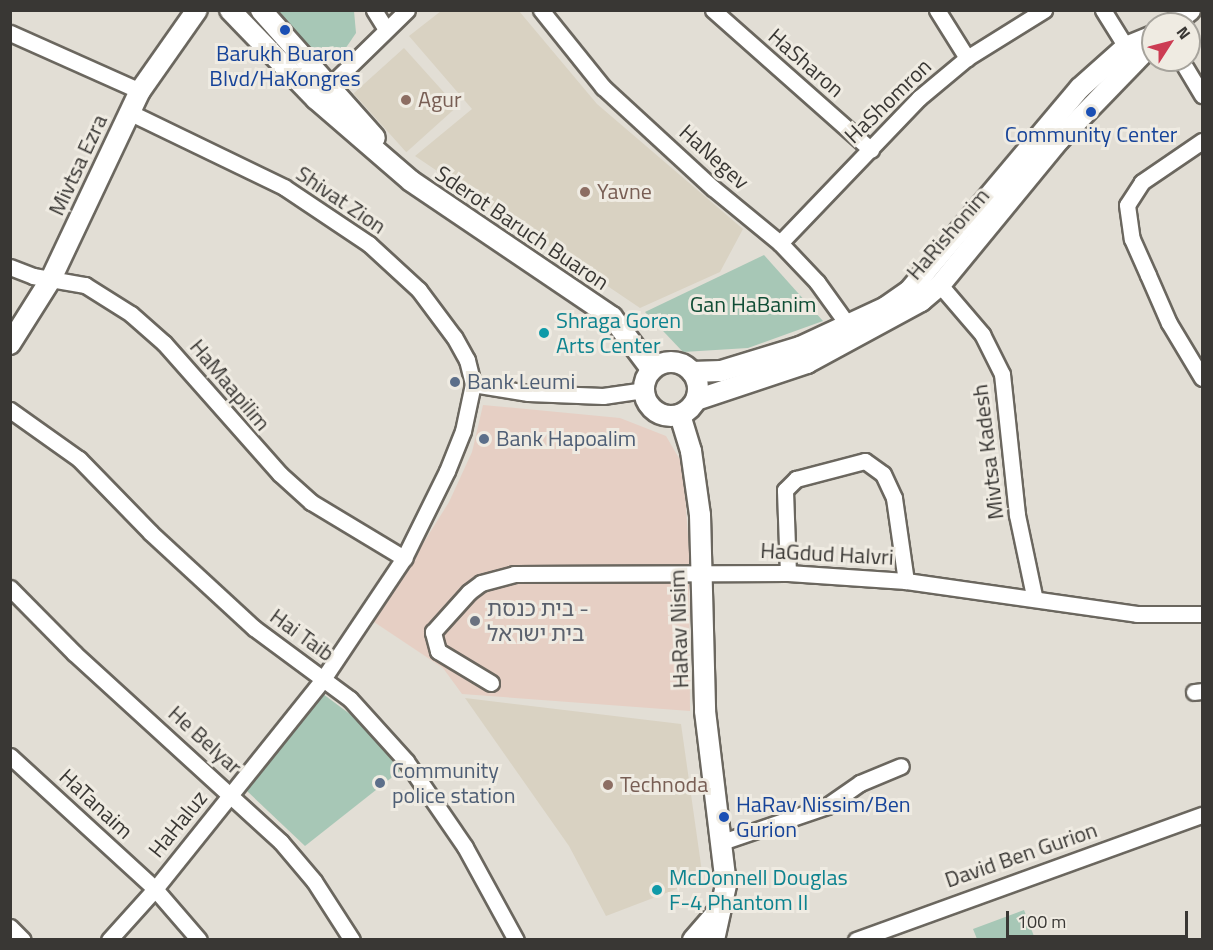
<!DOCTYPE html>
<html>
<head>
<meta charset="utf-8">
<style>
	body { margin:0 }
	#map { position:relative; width:1213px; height:950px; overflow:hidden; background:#e2ded5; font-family:"Titillium Web","Noto Sans Hebrew",sans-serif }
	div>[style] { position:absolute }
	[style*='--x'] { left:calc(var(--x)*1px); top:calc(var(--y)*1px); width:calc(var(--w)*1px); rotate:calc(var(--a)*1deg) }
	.built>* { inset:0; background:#d9d2c2; transform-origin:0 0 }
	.industrial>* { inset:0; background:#e6cfc4 }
	.green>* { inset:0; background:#a7c7b6 }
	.roads { filter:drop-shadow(2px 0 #6b675f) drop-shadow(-2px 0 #6b675f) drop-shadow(0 2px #6b675f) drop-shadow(0 -2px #6b675f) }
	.street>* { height:15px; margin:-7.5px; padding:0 7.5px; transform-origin:7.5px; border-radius:7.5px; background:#fff }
	.secondary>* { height:20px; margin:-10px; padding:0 10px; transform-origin:10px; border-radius:10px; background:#fff }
	.secondary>.ring { margin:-10px; padding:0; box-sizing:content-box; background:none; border:20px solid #fff; border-radius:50% }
	.dots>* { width:16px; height:16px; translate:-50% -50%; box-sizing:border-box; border:3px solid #efebe2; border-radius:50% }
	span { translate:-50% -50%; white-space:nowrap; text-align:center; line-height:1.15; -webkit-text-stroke:6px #efebe2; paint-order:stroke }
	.transit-label { font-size:22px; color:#164399 }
	.left { translate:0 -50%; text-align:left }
	.street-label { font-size:22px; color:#393734 }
	.education-label { font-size:22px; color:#785e54 }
	.park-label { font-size:22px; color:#0f4d35 }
	.culture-label { font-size:22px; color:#0d838f }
	.service-label { font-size:22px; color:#4e5e75 }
	.worship-label { font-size:22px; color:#5b616d }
	.frame { position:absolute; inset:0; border:12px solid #393734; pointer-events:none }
	.north { position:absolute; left:1141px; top:12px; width:60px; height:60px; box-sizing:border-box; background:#efebe2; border:2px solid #a6a39c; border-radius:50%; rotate:54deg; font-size:16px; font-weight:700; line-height:24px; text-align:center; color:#393734 }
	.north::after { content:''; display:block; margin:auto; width:21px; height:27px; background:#cc3c53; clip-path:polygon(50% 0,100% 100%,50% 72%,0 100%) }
	.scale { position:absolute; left:1006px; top:911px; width:182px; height:27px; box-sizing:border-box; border:3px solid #393734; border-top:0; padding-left:8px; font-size:18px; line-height:21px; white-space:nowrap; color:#393734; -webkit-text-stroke:4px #efebe2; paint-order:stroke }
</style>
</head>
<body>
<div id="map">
	<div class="built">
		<div style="clip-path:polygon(441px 11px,519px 11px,597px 104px,743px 229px,720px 272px,640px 308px,415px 156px,472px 109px,409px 36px)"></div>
		<div style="left:404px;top:48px;width:79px;height:68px;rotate:48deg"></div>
		<div style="clip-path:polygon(465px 698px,681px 724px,703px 879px,606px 916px,569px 846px)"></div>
	</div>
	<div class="industrial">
		<div style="clip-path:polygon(483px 405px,620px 418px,666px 436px,683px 465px,689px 551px,690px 711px,462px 694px,443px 668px,374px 622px,449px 502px,472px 452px)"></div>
	</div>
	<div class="green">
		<div style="clip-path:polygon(277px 11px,354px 11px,356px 33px,341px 55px,324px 62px)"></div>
		<div style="clip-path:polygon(764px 255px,823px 321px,748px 348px,683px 352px,645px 312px)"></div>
		<div style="clip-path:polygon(323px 694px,366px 726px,400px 771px,305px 846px,247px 791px)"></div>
		<div style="clip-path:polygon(1024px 910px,1035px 939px,977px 939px,973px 929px)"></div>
	</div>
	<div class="roads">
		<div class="street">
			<div style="--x:374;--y:10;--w:22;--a:58"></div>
			<div style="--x:541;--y:10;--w:99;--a:51.2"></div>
			<div style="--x:603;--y:87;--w:149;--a:42.6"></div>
			<div style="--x:713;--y:188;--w:87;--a:39.4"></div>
			<div style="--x:780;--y:243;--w:54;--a:46.5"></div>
			<div style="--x:817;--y:282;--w:62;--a:54.2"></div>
			<div style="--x:713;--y:10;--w:211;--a:41.5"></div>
			<div style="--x:937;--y:10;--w:57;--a:58"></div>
			<div style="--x:1103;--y:10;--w:44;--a:58.1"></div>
			<div style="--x:1126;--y:47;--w:10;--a:84"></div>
			<div style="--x:10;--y:33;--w:142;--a:24"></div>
			<div style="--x:1181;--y:60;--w:41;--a:59"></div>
			<div style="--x:321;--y:94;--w:120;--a:-44.3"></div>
			<div style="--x:1202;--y:141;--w:73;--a:145.7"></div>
			<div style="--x:1142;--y:182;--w:27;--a:123"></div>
			<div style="--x:1127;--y:205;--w:34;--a:82"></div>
			<div style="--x:1132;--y:239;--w:39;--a:66"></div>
			<div style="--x:1148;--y:275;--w:52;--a:66.4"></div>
			<div style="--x:1169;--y:323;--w:64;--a:59"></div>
			<div style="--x:780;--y:243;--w:201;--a:-46.2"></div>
			<div style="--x:919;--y:98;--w:62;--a:-39.8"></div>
			<div style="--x:967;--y:58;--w:91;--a:-31.9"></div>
			<div style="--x:10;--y:267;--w:25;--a:21"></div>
			<div style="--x:33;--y:276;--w:53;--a:9.8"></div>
			<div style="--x:85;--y:285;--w:54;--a:32.2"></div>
			<div style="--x:131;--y:314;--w:44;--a:41.3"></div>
			<div style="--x:164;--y:343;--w:175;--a:48.5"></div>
			<div style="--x:280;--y:474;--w:42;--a:42.1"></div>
			<div style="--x:311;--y:502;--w:109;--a:31.1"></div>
			<div style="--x:940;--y:285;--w:65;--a:49.4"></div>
			<div style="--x:982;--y:334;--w:45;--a:63.4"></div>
			<div style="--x:1002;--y:374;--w:142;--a:83.9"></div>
			<div style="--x:1017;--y:515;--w:83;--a:78.1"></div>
			<div style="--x:473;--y:384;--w:56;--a:9.3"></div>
			<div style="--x:528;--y:393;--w:75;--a:2.3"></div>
			<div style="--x:603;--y:396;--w:41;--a:-8.3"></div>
			<div style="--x:10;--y:410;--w:85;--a:35.4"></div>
			<div style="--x:79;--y:459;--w:103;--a:45.8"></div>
			<div style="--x:151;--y:533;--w:140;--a:42.7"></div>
			<div style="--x:254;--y:628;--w:119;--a:36.5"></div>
			<div style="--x:350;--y:699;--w:84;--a:47.9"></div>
			<div style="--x:406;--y:761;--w:104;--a:55.5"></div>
			<div style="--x:465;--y:847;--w:106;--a:61.3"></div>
			<div style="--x:788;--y:573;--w:83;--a:-92.1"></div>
			<div style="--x:785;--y:490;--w:16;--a:-45"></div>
			<div style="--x:796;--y:479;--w:71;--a:-14.6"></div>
			<div style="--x:865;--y:461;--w:22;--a:36"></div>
			<div style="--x:883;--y:474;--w:26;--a:65"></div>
			<div style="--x:894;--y:498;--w:84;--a:81.8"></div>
			<div style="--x:10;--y:588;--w:91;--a:45.4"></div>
			<div style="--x:74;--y:653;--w:280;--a:42.4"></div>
			<div style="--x:281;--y:842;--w:51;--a:49.8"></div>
			<div style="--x:314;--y:881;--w:70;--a:57.2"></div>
			<div style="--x:491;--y:683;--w:62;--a:-148.9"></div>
			<div style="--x:438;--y:651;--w:20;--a:-105"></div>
			<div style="--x:433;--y:632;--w:54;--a:-48"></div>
			<div style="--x:469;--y:592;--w:15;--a:-37"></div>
			<div style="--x:481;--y:583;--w:34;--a:-15"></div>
			<div style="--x:514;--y:574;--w:274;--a:-0.2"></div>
			<div style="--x:788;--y:573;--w:118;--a:3.9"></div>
			<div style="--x:906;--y:581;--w:233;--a:8.1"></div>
			<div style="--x:1137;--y:614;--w:65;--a:0"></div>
			<div style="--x:1194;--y:692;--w:8;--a:-7"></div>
			<div style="--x:10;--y:756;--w:197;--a:42.5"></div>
			<div style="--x:155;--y:889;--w:67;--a:49.2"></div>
			<div style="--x:719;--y:843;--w:114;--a:-18.9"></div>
			<div style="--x:827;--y:806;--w:40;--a:-34.9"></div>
			<div style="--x:860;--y:783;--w:44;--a:-22.5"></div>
			<div style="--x:10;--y:927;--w:18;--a:45"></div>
			<div style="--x:109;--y:940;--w:69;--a:-48"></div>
			<div style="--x:155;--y:889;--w:269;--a:-51.3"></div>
			<div style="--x:323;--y:679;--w:146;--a:-56.2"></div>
			<div style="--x:404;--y:558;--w:97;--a:-63.7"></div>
			<div style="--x:447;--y:471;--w:43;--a:-68.2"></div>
			<div style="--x:463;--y:431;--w:48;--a:-78"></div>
			<div style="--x:473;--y:384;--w:25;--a:-104"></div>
			<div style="--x:467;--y:360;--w:26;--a:-119"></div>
			<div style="--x:454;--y:337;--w:59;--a:-126.7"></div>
			<div style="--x:419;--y:290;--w:68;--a:-137.4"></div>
			<div style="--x:369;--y:244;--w:102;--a:-146.2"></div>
			<div style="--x:284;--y:187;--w:172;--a:-154.2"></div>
			<div style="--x:856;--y:940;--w:368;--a:-19.9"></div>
		</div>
		<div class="secondary">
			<div style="--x:230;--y:10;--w:124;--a:46"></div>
			<div style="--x:316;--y:99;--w:125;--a:40.8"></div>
			<div style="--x:411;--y:181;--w:243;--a:34.1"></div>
			<div style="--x:612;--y:317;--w:66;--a:53"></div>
			<div style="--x:261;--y:10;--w:171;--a:48.3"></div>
			<div style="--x:1173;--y:24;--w:22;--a:-39"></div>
			<div style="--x:10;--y:344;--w:77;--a:-57.8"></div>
			<div style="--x:51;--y:279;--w:208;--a:-64.7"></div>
			<div style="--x:140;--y:91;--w:99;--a:-54.9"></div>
			<div class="ring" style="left:644px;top:362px;width:34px;height:34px"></div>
			<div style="--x:692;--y:372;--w:29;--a:-2"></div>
			<div style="--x:721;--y:371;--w:83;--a:-16.9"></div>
			<div style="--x:800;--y:347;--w:95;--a:-24.9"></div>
			<div style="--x:886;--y:307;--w:28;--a:-35"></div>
			<div style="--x:909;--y:291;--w:265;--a:-49.9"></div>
			<div style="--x:1080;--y:88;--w:62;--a:-41.7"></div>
			<div style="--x:1126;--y:47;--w:29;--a:-22"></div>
			<div style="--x:696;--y:400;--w:117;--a:-18.4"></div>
			<div style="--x:807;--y:363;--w:130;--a:-28.5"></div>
			<div style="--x:921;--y:301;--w:25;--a:-40"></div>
			<div style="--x:940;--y:285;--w:188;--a:-50.6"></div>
			<div style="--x:1059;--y:140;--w:135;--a:-45.9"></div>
			<div style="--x:680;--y:415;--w:38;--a:73"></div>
			<div style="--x:691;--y:451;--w:65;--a:82"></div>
			<div style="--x:700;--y:515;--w:196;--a:88.5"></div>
			<div style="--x:705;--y:711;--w:175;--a:83.1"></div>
			<div style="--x:726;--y:885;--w:56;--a:102.3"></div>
			<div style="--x:693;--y:940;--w:35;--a:-49"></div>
		</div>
	</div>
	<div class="dots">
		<div style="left:285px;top:30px;background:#1a4fb4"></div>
		<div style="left:406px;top:100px;background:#8d6e63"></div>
		<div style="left:1091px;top:112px;background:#1a4fb4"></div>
		<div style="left:585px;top:192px;background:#8d6e63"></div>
		<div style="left:544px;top:333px;background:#0f9aa8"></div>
		<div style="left:455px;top:382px;background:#5c6f8a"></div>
		<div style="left:484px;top:439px;background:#5c6f8a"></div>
		<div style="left:475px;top:621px;background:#6b7280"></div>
		<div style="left:380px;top:783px;background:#5c6f8a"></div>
		<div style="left:608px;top:785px;background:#8d6e63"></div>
		<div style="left:724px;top:817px;background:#1a4fb4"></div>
		<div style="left:657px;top:890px;background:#0f9aa8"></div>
	</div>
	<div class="transit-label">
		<span style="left:285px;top:66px">Barukh Buaron<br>Blvd/HaKongres</span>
		<span style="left:1091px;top:135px">Community Center</span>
		<span class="left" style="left:736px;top:817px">HaRav Nissim/Ben<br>Gurion</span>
	</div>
	<div class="street-label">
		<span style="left:806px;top:63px;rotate:41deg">HaSharon</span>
		<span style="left:888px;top:101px;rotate:-44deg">HaShomron</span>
		<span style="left:714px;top:157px;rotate:42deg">HaNegev</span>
		<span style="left:78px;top:165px;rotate:-65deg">Mivtsa Ezra</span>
		<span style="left:341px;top:200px;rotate:34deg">Shivat Zion</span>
		<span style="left:522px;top:228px;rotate:34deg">Sderot Baruch Buaron</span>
		<span style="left:948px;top:234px;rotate:-49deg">HaRishonim</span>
		<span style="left:230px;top:385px;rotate:50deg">HaMaapilim</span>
		<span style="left:988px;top:452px;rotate:-97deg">Mivtsa Kadesh</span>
		<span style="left:827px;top:554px;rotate:3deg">HaGdud HaIvri</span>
		<span style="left:679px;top:629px;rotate:-92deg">HaRav Nisim</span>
		<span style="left:302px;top:635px;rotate:36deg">Hai Taib</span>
		<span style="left:205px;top:740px;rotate:42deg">He BeIyar</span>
		<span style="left:96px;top:804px;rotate:43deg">HaTanaim</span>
		<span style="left:178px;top:824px;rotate:-51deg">HaHaluz</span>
		<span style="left:1021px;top:855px;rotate:-19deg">David Ben Gurion</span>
	</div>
	<div class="education-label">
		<span class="left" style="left:418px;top:100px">Agur</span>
		<span class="left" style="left:597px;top:192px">Yavne</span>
		<span class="left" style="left:620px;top:785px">Technoda</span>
	</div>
	<div class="park-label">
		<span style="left:753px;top:305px">Gan HaBanim</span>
	</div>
	<div class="culture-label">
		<span class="left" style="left:556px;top:333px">Shraga Goren<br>Arts Center</span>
		<span class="left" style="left:669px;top:890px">McDonnell Douglas<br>F-4 Phantom II</span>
	</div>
	<div class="service-label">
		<span class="left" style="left:467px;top:382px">Bank Leumi</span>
		<span class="left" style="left:496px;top:439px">Bank Hapoalim</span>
		<span class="left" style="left:392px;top:783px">Community<br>police station</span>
	</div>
	<div class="worship-label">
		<span class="left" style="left:487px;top:621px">בית כנסת -<br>בית ישראל</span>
	</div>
	<div class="frame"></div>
	<div class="north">N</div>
	<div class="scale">100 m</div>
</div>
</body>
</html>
